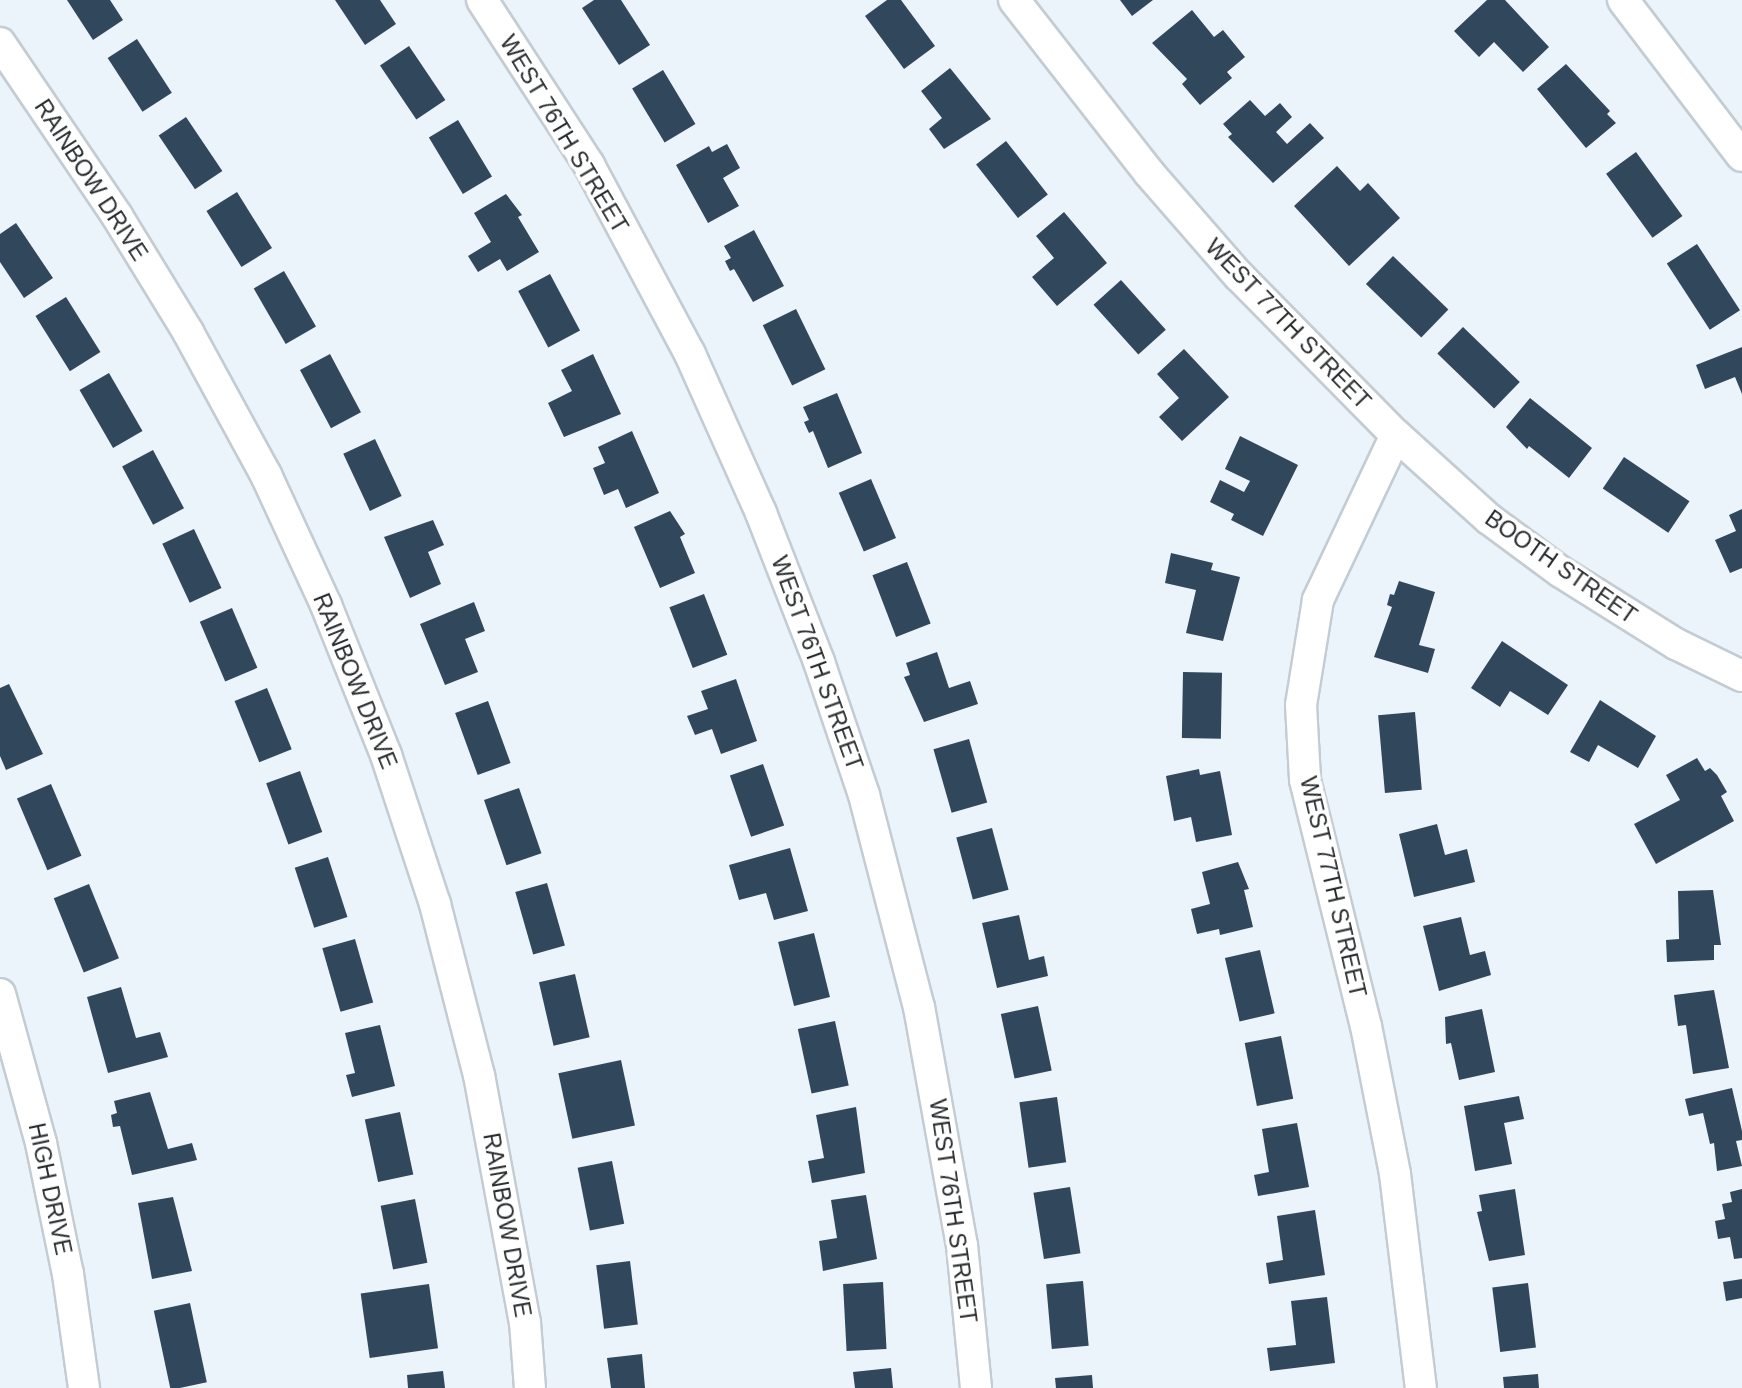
<!DOCTYPE html>
<html>
<head>
<meta charset="utf-8">
<style>
	body { margin:0 }
	#map { position:relative; width:1742px; height:1388px; overflow:hidden; background:#ecf4fb; font-family:Helvetica,sans-serif }
	div>[style] { position:absolute }
	[style*='--x'] { left:calc(var(--x)*1px); top:calc(var(--y)*1px); width:calc(var(--w)*1px); rotate:calc(var(--a)*1deg) }
	.building>* { inset:0; background:#31475c; transform-origin:0 0 }
	.roads { filter:drop-shadow(2px 0 #c4ccd3) drop-shadow(-2px 0 #c4ccd3) drop-shadow(0 2px #c4ccd3) drop-shadow(0 -2px #c4ccd3) }
	.minor>* { height:30px; margin:-15px; padding:0 15px; transform-origin:15px; border-radius:15px; background:#fff }
	span { translate:-50% -50%; white-space:nowrap; text-align:center; line-height:1.15; -webkit-text-stroke:7px #fff; paint-order:stroke }
	.street-label { font-size:23px; color:#292c2e }
</style>
</head>
<body>
<div id="map">
	<div class="building">
		<div style="clip-path:polygon(67px 0,110px 0,123px 20px,93px 40px)"></div>
		<div style="clip-path:polygon(335px 0,380px 0,396px 24px,365px 45px)"></div>
		<div style="clip-path:polygon(594px 0,621px 0,650px 45px,619px 65px,582px 8px)"></div>
		<div style="clip-path:polygon(887px 0,901px 0,935px 46px,904px 69px,865px 16px)"></div>
		<div style="clip-path:polygon(1120px 0,1153px 0,1132px 16px)"></div>
		<div style="clip-path:polygon(1487px 0,1505px 0,1549px 47px,1523px 72px,1494px 42px,1479px 57px,1454px 31px)"></div>
		<div style="clip-path:polygon(1192px 10px,1214px 37px,1223px 30px,1245px 57px,1227px 72px,1232px 78px,1200px 105px,1182px 84px,1187px 79px,1152px 43px)"></div>
		<div style="left:137px;top:39px;width:64px;height:35px;rotate:57deg"></div>
		<div style="left:409px;top:46px;width:65px;height:35px;rotate:56deg"></div>
		<div style="clip-path:polygon(1566px 64px,1610px 111px,1607px 114px,1616px 123px,1586px 148px,1537px 89px)"></div>
		<div style="clip-path:polygon(950px 68px,991px 119px,944px 149px,929px 129px,942px 118px,921px 91px)"></div>
		<div style="left:663px;top:70px;width:63px;height:36px;rotate:59deg"></div>
		<div style="clip-path:polygon(1250px 100px,1265px 116px,1280px 103px,1292px 117px,1276px 132px,1287px 144px,1310px 123px,1324px 138px,1273px 183px,1228px 137px,1232px 134px,1223px 124px)"></div>
		<div style="left:186px;top:117px;width:65px;height:33px;rotate:56deg"></div>
		<div style="left:458px;top:120px;width:66px;height:34px;rotate:59deg"></div>
		<div style="left:1006px;top:141px;width:68px;height:38px;rotate:52deg"></div>
		<div style="clip-path:polygon(727px 144px,740px 168px,723px 178px,739px 206px,708px 223px,676px 165px,709px 146px,712px 152px)"></div>
		<div style="left:1636px;top:152px;width:79px;height:37px;rotate:54deg"></div>
		<div style="clip-path:polygon(1337px 166px,1360px 191px,1368px 183px,1400px 218px,1349px 266px,1294px 206px)"></div>
		<div style="left:237px;top:192px;width:66px;height:36px;rotate:58deg"></div>
		<div style="clip-path:polygon(506px 194px,522px 215px,518px 217px,539px 252px,507px 271px,500px 259px,478px 272px,468px 256px,491px 242px,474px 213px)"></div>
		<div style="clip-path:polygon(1064px 212px,1107px 263px,1057px 306px,1032px 277px,1054px 258px,1036px 236px)"></div>
		<div style="clip-path:polygon(16px 223px,53px 278px,24px 298px,0 262px,0 234px)"></div>
		<div style="clip-path:polygon(754px 230px,784px 286px,753px 302px,734px 269px,730px 271px,725px 261px,731px 258px,724px 246px)"></div>
		<div style="left:1697px;top:244px;width:79px;height:36px;rotate:57deg"></div>
		<div style="left:1393px;top:256px;width:77px;height:39px;rotate:44deg"></div>
		<div style="left:284px;top:271px;width:64px;height:35px;rotate:60deg"></div>
		<div style="left:550px;top:274px;width:64px;height:36px;rotate:62deg"></div>
		<div style="left:1121px;top:280px;width:67px;height:37px;rotate:48deg"></div>
		<div style="left:66px;top:297px;width:65px;height:36px;rotate:58deg"></div>
		<div style="left:796px;top:309px;width:67px;height:37px;rotate:64deg"></div>
		<div style="left:1463px;top:327px;width:79px;height:37px;rotate:44deg"></div>
		<div style="clip-path:polygon(1742px 347px,1742px 394px,1735px 377px,1705px 389px,1696px 365px)"></div>
		<div style="clip-path:polygon(1184px 349px,1229px 397px,1182px 441px,1159px 417px,1179px 398px,1157px 374px)"></div>
		<div style="left:330px;top:354px;width:66px;height:34px;rotate:62deg"></div>
		<div style="clip-path:polygon(593px 354px,621px 414px,564px 437px,548px 403px,572px 391px,561px 370px)"></div>
		<div style="left:109px;top:373px;width:67px;height:34px;rotate:60deg"></div>
		<div style="clip-path:polygon(837px 393px,862px 453px,828px 468px,813px 431px,809px 433px,804px 422px,809px 420px,803px 407px)"></div>
		<div style="clip-path:polygon(1530px 398px,1592px 448px,1569px 478px,1529px 446px,1527px 449px,1506px 427px)"></div>
		<div style="clip-path:polygon(632px 431px,659px 493px,626px 508px,618px 489px,604px 495px,593px 468px,605px 463px,598px 447px)"></div>
		<div style="clip-path:polygon(1240px 436px,1298px 465px,1263px 536px,1231px 520px,1234px 514px,1210px 502px,1220px 480px,1244px 492px,1250px 481px,1225px 469px)"></div>
		<div style="left:375px;top:439px;width:63px;height:35px;rotate:65deg"></div>
		<div style="left:153px;top:450px;width:66px;height:35px;rotate:62deg"></div>
		<div style="left:1624px;top:457px;width:79px;height:38px;rotate:34deg"></div>
		<div style="left:871px;top:479px;width:64px;height:35px;rotate:67deg"></div>
		<div style="clip-path:polygon(1742px 509px,1742px 568px,1730px 573px,1715px 540px,1736px 531px,1729px 515px)"></div>
		<div style="clip-path:polygon(670px 511px,685px 534px,680px 537px,695px 573px,660px 588px,634px 527px)"></div>
		<div style="clip-path:polygon(433px 520px,444px 545px,428px 552px,441px 584px,410px 598px,384px 537px)"></div>
		<div style="left:194px;top:529px;width:65px;height:35px;rotate:65deg"></div>
		<div style="clip-path:polygon(1171px 553px,1213px 563px,1211px 570px,1240px 577px,1223px 641px,1186px 633px,1196px 590px,1165px 583px)"></div>
		<div style="left:907px;top:562px;width:66px;height:37px;rotate:69deg"></div>
		<div style="clip-path:polygon(1399px 581px,1435px 592px,1419px 645px,1435px 649px,1428px 673px,1374px 657px,1392px 607px,1387px 605px,1390px 594px,1394px 595px)"></div>
		<div style="left:704px;top:594px;width:65px;height:37px;rotate:69deg"></div>
		<div style="clip-path:polygon(474px 602px,485px 631px,465px 639px,478px 672px,445px 685px,420px 624px)"></div>
		<div style="left:232px;top:608px;width:65px;height:35px;rotate:67deg"></div>
		<div style="clip-path:polygon(1502px 641px,1568px 685px,1548px 715px,1510px 691px,1500px 707px,1471px 688px)"></div>
		<div style="clip-path:polygon(937px 652px,949px 688px,970px 681px,978px 704px,924px 722px,904px 677px,910px 675px,906px 663px)"></div>
		<div style="left:1183px;top:672px;width:39px;height:66px;rotate:1deg"></div>
		<div style="clip-path:polygon(736px 679px,757px 741px,721px 754px,712px 729px,695px 735px,687px 716px,708px 709px,701px 691px)"></div>
		<div style="clip-path:polygon(9px 684px,43px 754px,6px 770px,0 756px,0 688px)"></div>
		<div style="left:267px;top:688px;width:66px;height:35px;rotate:68deg"></div>
		<div style="clip-path:polygon(1600px 700px,1656px 736px,1638px 768px,1598px 745px,1589px 762px,1570px 752px)"></div>
		<div style="left:488px;top:701px;width:66px;height:35px;rotate:70deg"></div>
		<div style="left:1415px;top:712px;width:78px;height:37px;rotate:85deg"></div>
		<div style="left:969px;top:739px;width:66px;height:37px;rotate:74deg"></div>
		<div style="clip-path:polygon(1697px 758px,1705px 771px,1710px 768px,1717px 775px,1727px 792px,1721px 796px,1734px 821px,1656px 864px,1634px 824px,1680px 800px,1666px 775px)"></div>
		<div style="left:763px;top:764px;width:65px;height:35px;rotate:71deg"></div>
		<div style="clip-path:polygon(1199px 769px,1200px 775px,1220px 771px,1232px 835px,1196px 842px,1191px 817px,1174px 821px,1166px 776px)"></div>
		<div style="left:300px;top:771px;width:65px;height:36px;rotate:70deg"></div>
		<div style="left:51px;top:784px;width:78px;height:37px;rotate:67deg"></div>
		<div style="left:519px;top:788px;width:69px;height:37px;rotate:71deg"></div>
		<div style="clip-path:polygon(1437px 824px,1445px 855px,1467px 849px,1475px 882px,1414px 897px,1399px 834px)"></div>
		<div style="left:992px;top:828px;width:64px;height:37px;rotate:75deg"></div>
		<div style="clip-path:polygon(790px 848px,808px 911px,774px 920px,766px 893px,739px 900px,729px 865px)"></div>
		<div style="left:328px;top:857px;width:63px;height:35px;rotate:72deg"></div>
		<div style="clip-path:polygon(1238px 862px,1249px 889px,1244px 890px,1253px 927px,1220px 935px,1219px 929px,1197px 934px,1191px 909px,1210px 904px,1202px 872px)"></div>
		<div style="left:547px;top:883px;width:65px;height:33px;rotate:74deg"></div>
		<div style="left:89px;top:884px;width:80px;height:38px;rotate:68deg"></div>
		<div style="clip-path:polygon(1713px 890px,1721px 945px,1714px 945px,1714px 960px,1667px 962px,1666px 940px,1679px 939px,1678px 891px)"></div>
		<div style="clip-path:polygon(1019px 915px,1029px 960px,1044px 956px,1048px 976px,997px 988px,982px 923px)"></div>
		<div style="clip-path:polygon(1461px 917px,1470px 955px,1485px 951px,1491px 975px,1439px 991px,1423px 926px)"></div>
		<div style="left:814px;top:933px;width:66px;height:37px;rotate:76deg"></div>
		<div style="left:355px;top:939px;width:66px;height:34px;rotate:74deg"></div>
		<div style="left:1260px;top:950px;width:65px;height:36px;rotate:77deg"></div>
		<div style="left:575px;top:974px;width:65px;height:37px;rotate:77deg"></div>
		<div style="clip-path:polygon(121px 987px,136px 1038px,160px 1032px,168px 1057px,108px 1073px,87px 997px)"></div>
		<div style="clip-path:polygon(1714px 990px,1729px 1068px,1693px 1074px,1686px 1025px,1678px 1026px,1674px 995px)"></div>
		<div style="left:1038px;top:1006px;width:66px;height:38px;rotate:78deg"></div>
		<div style="clip-path:polygon(1482px 1009px,1495px 1072px,1459px 1080px,1451px 1043px,1446px 1044px,1445px 1017px)"></div>
		<div style="left:835px;top:1021px;width:66px;height:38px;rotate:78deg"></div>
		<div style="clip-path:polygon(380px 1025px,395px 1086px,352px 1097px,346px 1075px,355px 1073px,345px 1033px)"></div>
		<div style="left:1281px;top:1036px;width:64px;height:37px;rotate:79deg"></div>
		<div style="left:621px;top:1060px;width:67px;height:64px;rotate:78deg"></div>
		<div style="clip-path:polygon(1732px 1088px,1742px 1131px,1742px 1140px,1736px 1141px,1742px 1166px,1717px 1171px,1714px 1143px,1710px 1144px,1703px 1113px,1689px 1116px,1685px 1099px)"></div>
		<div style="clip-path:polygon(150px 1092px,168px 1149px,192px 1143px,197px 1160px,132px 1175px,120px 1126px,113px 1127px,111px 1115px,117px 1113px,114px 1101px)"></div>
		<div style="clip-path:polygon(1519px 1096px,1524px 1119px,1504px 1123px,1512px 1164px,1475px 1171px,1464px 1106px)"></div>
		<div style="left:1057px;top:1097px;width:66px;height:38px;rotate:82deg"></div>
		<div style="clip-path:polygon(856px 1107px,865px 1173px,812px 1183px,808px 1161px,824px 1158px,816px 1115px)"></div>
		<div style="left:400px;top:1112px;width:64px;height:36px;rotate:78deg"></div>
		<div style="clip-path:polygon(1297px 1123px,1309px 1187px,1258px 1196px,1254px 1175px,1269px 1172px,1262px 1129px)"></div>
		<div style="left:612px;top:1161px;width:64px;height:35px;rotate:79deg"></div>
		<div style="left:1070px;top:1187px;width:67px;height:37px;rotate:81deg"></div>
		<div style="clip-path:polygon(1515px 1189px,1525px 1255px,1489px 1261px,1477px 1212px,1482px 1211px,1479px 1195px)"></div>
		<div style="clip-path:polygon(1742px 1189px,1742px 1258px,1734px 1259px,1730px 1237px,1718px 1239px,1715px 1221px,1725px 1219px,1722px 1204px,1732px 1202px,1730px 1192px)"></div>
		<div style="clip-path:polygon(866px 1195px,877px 1259px,823px 1271px,819px 1241px,837px 1238px,831px 1200px)"></div>
		<div style="clip-path:polygon(173px 1197px,192px 1271px,152px 1279px,138px 1203px)"></div>
		<div style="left:415px;top:1199px;width:65px;height:35px;rotate:79deg"></div>
		<div style="clip-path:polygon(1315px 1210px,1325px 1275px,1269px 1284px,1266px 1263px,1283px 1260px,1277px 1216px)"></div>
		<div style="left:630px;top:1261px;width:64px;height:34px;rotate:83deg"></div>
		<div style="clip-path:polygon(1742px 1279px,1742px 1298px,1726px 1301px,1723px 1282px)"></div>
		<div style="left:1083px;top:1281px;width:65px;height:37px;rotate:85deg"></div>
		<div style="left:883px;top:1282px;width:67px;height:40px;rotate:87deg"></div>
		<div style="left:1528px;top:1283px;width:65px;height:36px;rotate:83deg"></div>
		<div style="left:429px;top:1284px;width:65px;height:69px;rotate:82deg"></div>
		<div style="clip-path:polygon(1327px 1297px,1335px 1363px,1270px 1371px,1267px 1348px,1296px 1345px,1291px 1301px)"></div>
		<div style="left:190px;top:1303px;width:81px;height:37px;rotate:78deg"></div>
		<div style="clip-path:polygon(642px 1354px,645px 1388px,611px 1388px,607px 1358px)"></div>
		<div style="clip-path:polygon(891px 1368px,893px 1388px,855px 1388px,853px 1372px)"></div>
		<div style="clip-path:polygon(443px 1371px,445px 1388px,408px 1388px,407px 1375px)"></div>
		<div style="clip-path:polygon(1538px 1374px,1539px 1388px,1504px 1388px,1503px 1377px)"></div>
		<div style="clip-path:polygon(1092px 1375px,1093px 1388px,1056px 1388px,1055px 1378px)"></div>
	</div>
	<div class="roads">
		<div class="minor">
			<div style="--x:482;--y:0;--w:197;--a:57"></div>
			<div style="--x:589;--y:165;--w:214;--a:61.9"></div>
			<div style="--x:690;--y:354;--w:174;--a:65.9"></div>
			<div style="--x:761;--y:513;--w:160;--a:68.7"></div>
			<div style="--x:819;--y:662;--w:140;--a:71.3"></div>
			<div style="--x:864;--y:795;--w:219;--a:75.5"></div>
			<div style="--x:919;--y:1007;--w:242;--a:79.8"></div>
			<div style="--x:962;--y:1245;--w:144;--a:84.4"></div>
			<div style="--x:1014;--y:0;--w:219;--a:52"></div>
			<div style="--x:1149;--y:173;--w:137;--a:48.9"></div>
			<div style="--x:1239;--y:276;--w:223;--a:45.4"></div>
			<div style="--x:1396;--y:435;--w:125;--a:42.1"></div>
			<div style="--x:1489;--y:519;--w:89;--a:36.4"></div>
			<div style="--x:1561;--y:572;--w:136;--a:32.1"></div>
			<div style="--x:1676;--y:644;--w:73;--a:25.9"></div>
			<div style="--x:1623;--y:0;--w:196;--a:52.7"></div>
			<div style="--x:0;--y:43;--w:209;--a:55.9"></div>
			<div style="--x:117;--y:216;--w:136;--a:58.5"></div>
			<div style="--x:188;--y:332;--w:163;--a:61.4"></div>
			<div style="--x:266;--y:475;--w:143;--a:65.2"></div>
			<div style="--x:326;--y:605;--w:162;--a:68.2"></div>
			<div style="--x:386;--y:755;--w:157;--a:71.8"></div>
			<div style="--x:435;--y:904;--w:177;--a:75.6"></div>
			<div style="--x:479;--y:1075;--w:251;--a:79.5"></div>
			<div style="--x:525;--y:1322;--w:66;--a:85.7"></div>
			<div style="--x:1396;--y:435;--w:183;--a:115.3"></div>
			<div style="--x:1318;--y:600;--w:106;--a:99.2"></div>
			<div style="--x:1301;--y:705;--w:75;--a:86.9"></div>
			<div style="--x:1305;--y:780;--w:253;--a:76.1"></div>
			<div style="--x:1366;--y:1026;--w:151;--a:78.9"></div>
			<div style="--x:1395;--y:1174;--w:216;--a:83.1"></div>
			<div style="--x:0;--y:994;--w:155;--a:74.6"></div>
			<div style="--x:41;--y:1143;--w:134;--a:78.4"></div>
			<div style="--x:68;--y:1274;--w:115;--a:82"></div>
		</div>
	</div>
	<div class="street-label">
		<span style="left:564px;top:134px;rotate:59deg">WEST 76TH STREET</span>
		<span style="left:91px;top:180px;rotate:57deg">RAINBOW DRIVE</span>
		<span style="left:1288px;top:324px;rotate:46deg">WEST 77TH STREET</span>
		<span style="left:1561px;top:567px;rotate:35deg">BOOTH STREET</span>
		<span style="left:817px;top:663px;rotate:70deg">WEST 76TH STREET</span>
		<span style="left:355px;top:681px;rotate:68deg">RAINBOW DRIVE</span>
		<span style="left:1333px;top:887px;rotate:77deg">WEST 77TH STREET</span>
		<span style="left:50px;top:1189px;rotate:78deg">HIGH DRIVE</span>
		<span style="left:953px;top:1211px;rotate:82deg">WEST 76TH STREET</span>
		<span style="left:507px;top:1225px;rotate:80deg">RAINBOW DRIVE</span>
	</div>
</div>
</body>
</html>
